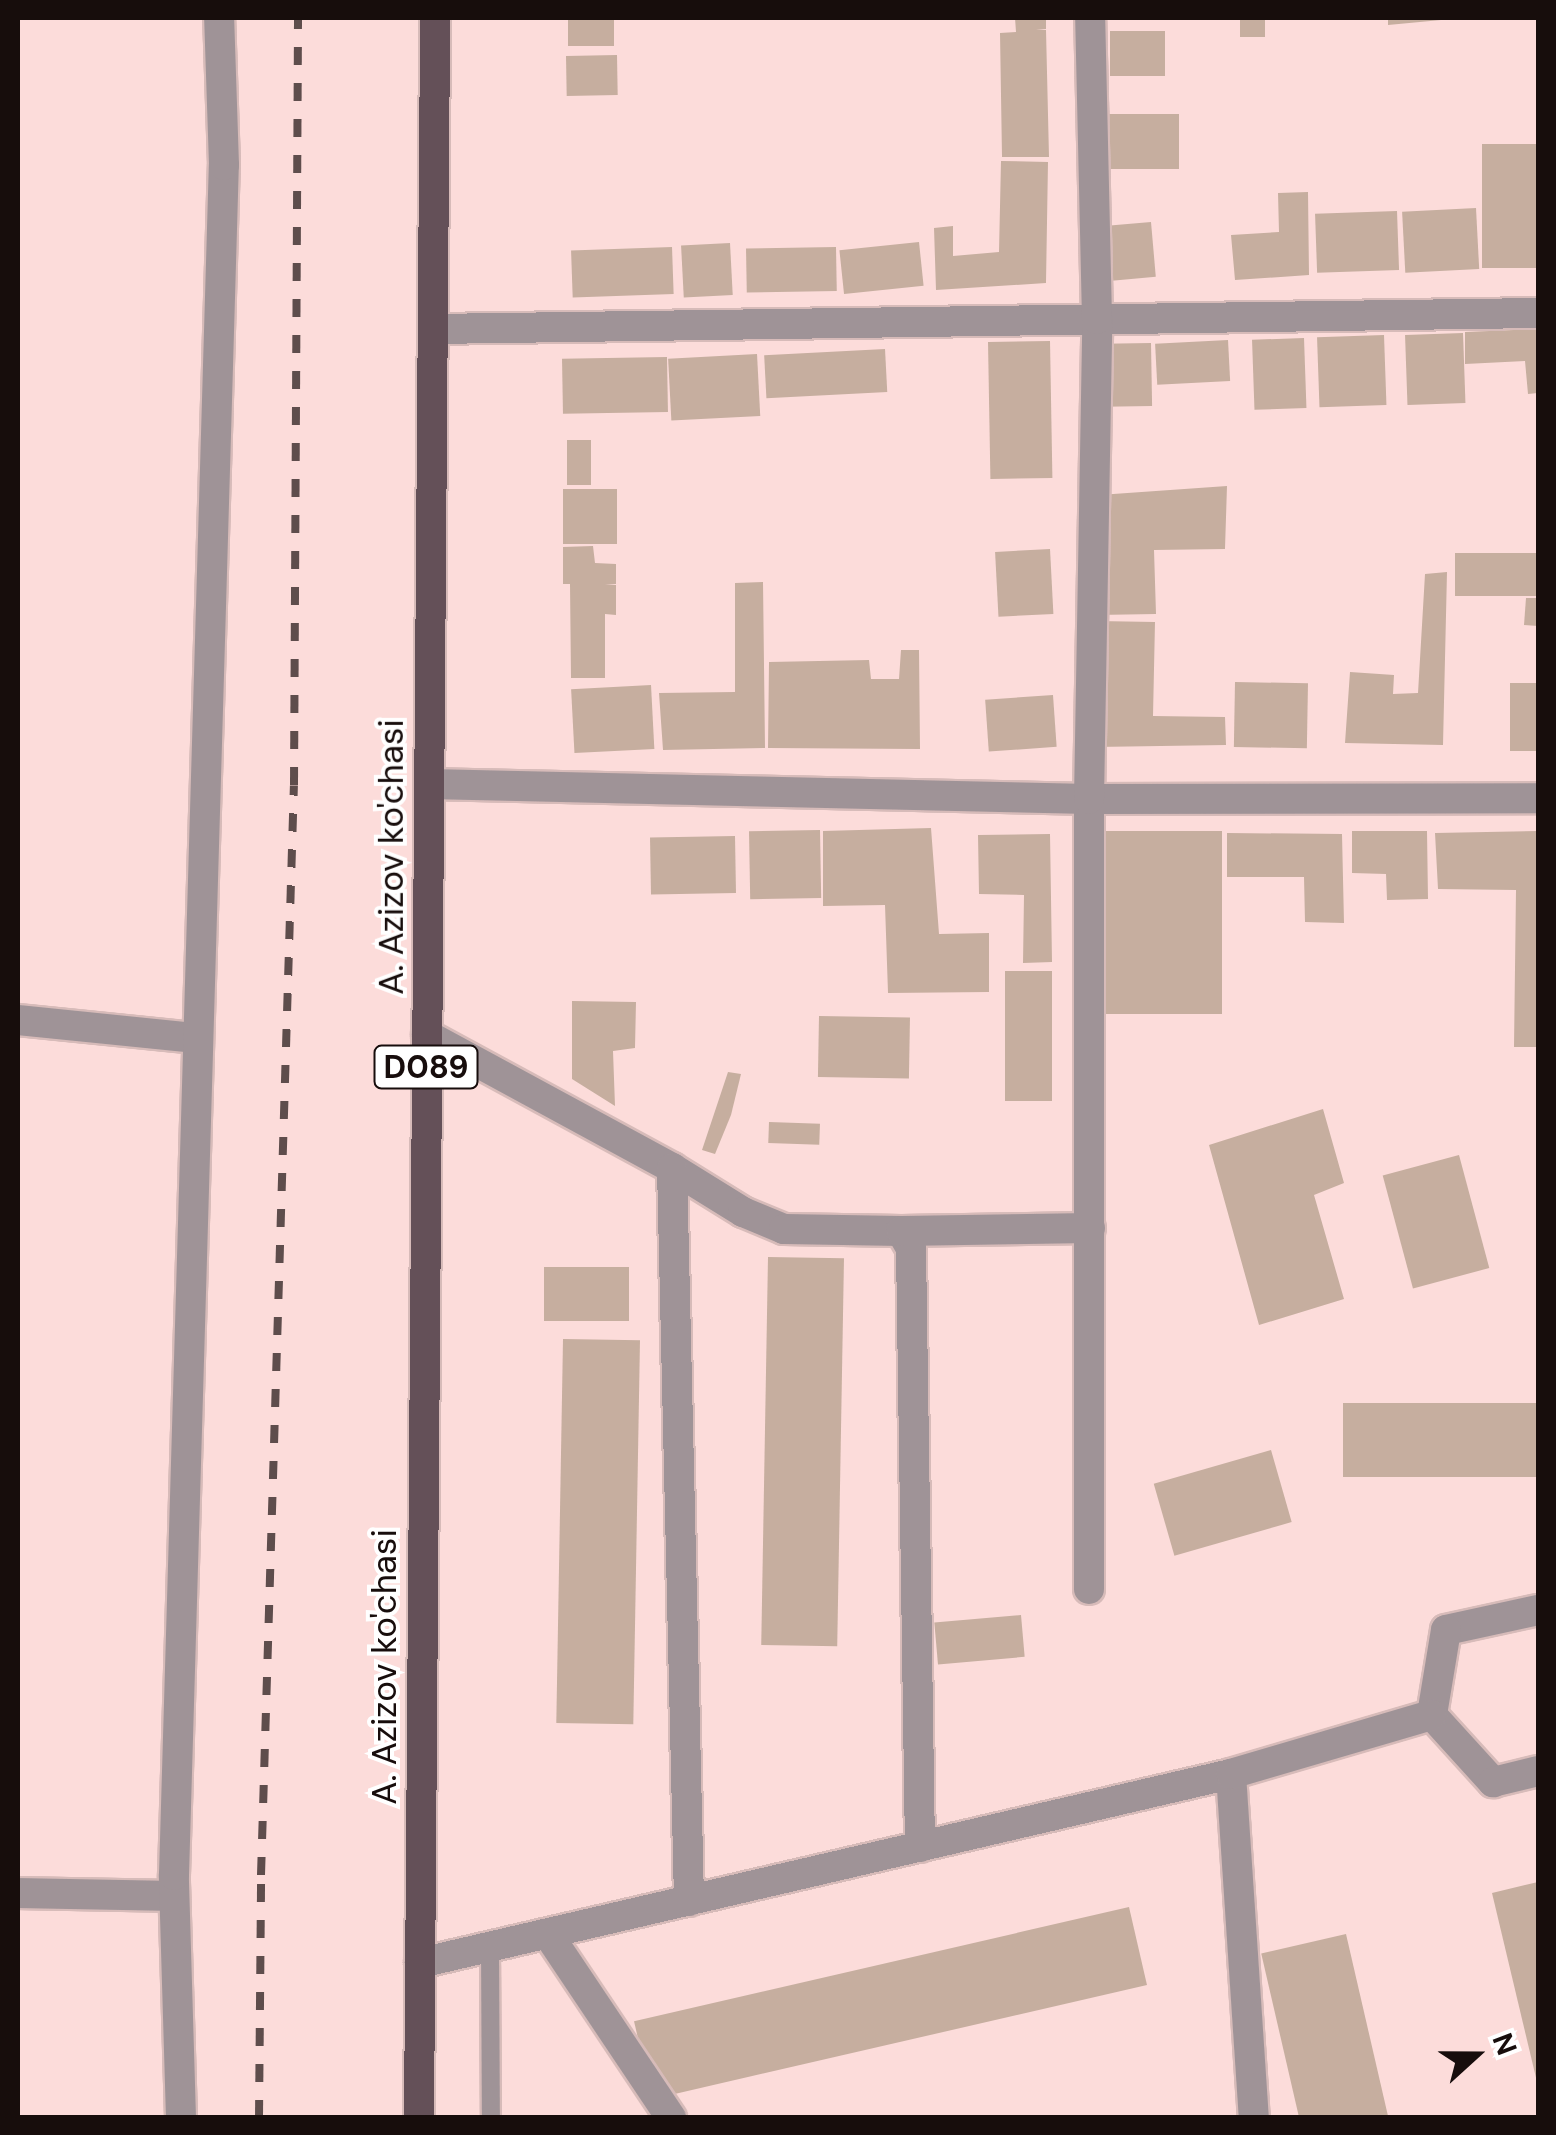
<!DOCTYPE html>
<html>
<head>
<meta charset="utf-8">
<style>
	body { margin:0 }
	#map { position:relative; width:1556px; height:2135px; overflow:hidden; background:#fcdcda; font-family:"DM Sans",sans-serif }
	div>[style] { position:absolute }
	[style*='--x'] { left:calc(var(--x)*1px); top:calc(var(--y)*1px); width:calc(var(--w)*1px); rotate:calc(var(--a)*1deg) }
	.building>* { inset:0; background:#c6ae9f; transform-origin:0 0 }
	.roads { filter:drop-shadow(2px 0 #d7bbb9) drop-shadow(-2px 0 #d7bbb9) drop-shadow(0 2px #d7bbb9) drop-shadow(0 -2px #d7bbb9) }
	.lane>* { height:18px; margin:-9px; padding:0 9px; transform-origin:9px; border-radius:9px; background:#9f9397 }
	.street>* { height:30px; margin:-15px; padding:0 15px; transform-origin:15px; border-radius:15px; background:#9f9397 }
	.primary>* { height:30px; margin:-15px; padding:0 15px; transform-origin:15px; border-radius:15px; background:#645058 }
	.rail>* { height:8px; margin-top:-4px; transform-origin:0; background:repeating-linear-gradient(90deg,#5e4d4c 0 18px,transparent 0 36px) }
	span { translate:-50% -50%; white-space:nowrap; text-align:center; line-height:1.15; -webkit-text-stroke:8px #fff; paint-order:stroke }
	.shield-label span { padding:2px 8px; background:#fff; border:2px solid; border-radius:8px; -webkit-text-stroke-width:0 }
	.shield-label { font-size:32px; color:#170d0c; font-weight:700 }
	.street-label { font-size:35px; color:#170d0c }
	.frame { position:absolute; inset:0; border:20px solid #170d0c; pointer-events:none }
	.north { position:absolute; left:1426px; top:2005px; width:100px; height:100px; -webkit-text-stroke:8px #fff; paint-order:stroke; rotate:69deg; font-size:28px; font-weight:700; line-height:40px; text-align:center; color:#170d0c }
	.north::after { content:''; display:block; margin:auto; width:35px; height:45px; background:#170d0c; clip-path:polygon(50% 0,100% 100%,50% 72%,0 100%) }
</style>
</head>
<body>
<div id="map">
	<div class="building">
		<div style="left:568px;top:18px;width:46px;height:28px"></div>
		<div style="clip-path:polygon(1015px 18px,1046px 18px,1046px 29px,1036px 30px,1046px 30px,1049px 157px,1002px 157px,1000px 33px,1016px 32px)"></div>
		<div style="left:1240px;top:18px;width:25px;height:19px"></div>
		<div style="clip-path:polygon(1388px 18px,1441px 18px,1441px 20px,1388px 25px)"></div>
		<div style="left:1165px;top:31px;width:45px;height:55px;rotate:90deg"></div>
		<div style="left:617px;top:55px;width:40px;height:51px;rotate:89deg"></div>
		<div style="left:1179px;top:114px;width:55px;height:70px;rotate:90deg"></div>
		<div style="left:1538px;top:144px;width:124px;height:56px;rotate:90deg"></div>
		<div style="clip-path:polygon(1001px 161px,1048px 162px,1046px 283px,936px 290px,934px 228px,953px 226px,953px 256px,999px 252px)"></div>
		<div style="clip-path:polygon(1308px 192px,1309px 275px,1235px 280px,1231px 235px,1279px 232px,1278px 193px)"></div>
		<div style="left:1476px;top:208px;width:61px;height:74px;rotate:87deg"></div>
		<div style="left:1397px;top:211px;width:59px;height:82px;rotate:88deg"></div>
		<div style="left:1151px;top:222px;width:55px;height:44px;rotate:85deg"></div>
		<div style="left:919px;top:242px;width:44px;height:80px;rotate:84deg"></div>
		<div style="left:730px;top:243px;width:52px;height:49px;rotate:87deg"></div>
		<div style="left:672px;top:247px;width:47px;height:101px;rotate:88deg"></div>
		<div style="left:836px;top:247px;width:44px;height:90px;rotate:89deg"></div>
		<div style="clip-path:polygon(1538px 329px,1538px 393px,1528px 394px,1525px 361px,1465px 364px,1465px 332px)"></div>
		<div style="left:1463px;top:333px;width:70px;height:58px;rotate:88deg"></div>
		<div style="left:1384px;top:335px;width:70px;height:67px;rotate:88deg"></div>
		<div style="left:1304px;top:338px;width:70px;height:52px;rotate:88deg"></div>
		<div style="left:1228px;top:340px;width:41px;height:73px;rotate:87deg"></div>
		<div style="left:1050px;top:341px;width:137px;height:62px;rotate:89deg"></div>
		<div style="left:1151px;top:343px;width:63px;height:48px;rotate:89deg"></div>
		<div style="left:885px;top:349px;width:43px;height:121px;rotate:87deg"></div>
		<div style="left:757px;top:354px;width:62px;height:89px;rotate:87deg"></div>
		<div style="left:667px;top:357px;width:55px;height:105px;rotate:89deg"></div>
		<div style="left:567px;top:440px;width:24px;height:45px"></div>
		<div style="clip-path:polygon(1227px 486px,1225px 549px,1154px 550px,1156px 614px,1096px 615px,1099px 495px)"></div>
		<div style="left:563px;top:489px;width:54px;height:55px"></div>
		<div style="clip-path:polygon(593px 546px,595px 563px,616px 564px,616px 584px,605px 584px,616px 585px,616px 615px,605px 614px,605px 678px,571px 678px,570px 584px,563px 584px,563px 547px)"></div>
		<div style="left:1050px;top:549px;width:65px;height:55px;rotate:87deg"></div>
		<div style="left:1538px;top:553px;width:43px;height:83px;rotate:90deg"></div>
		<div style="clip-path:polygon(1447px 572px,1443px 745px,1345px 743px,1350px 672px,1394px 675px,1393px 694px,1418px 693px,1425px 574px)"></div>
		<div style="clip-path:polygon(763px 582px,765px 748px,663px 750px,659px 693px,735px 692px,735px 583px)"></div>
		<div style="clip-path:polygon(1526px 598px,1538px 598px,1538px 626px,1524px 625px)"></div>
		<div style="clip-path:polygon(1097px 621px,1155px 622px,1153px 716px,1225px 717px,1226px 745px,1095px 747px)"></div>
		<div style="clip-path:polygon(901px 650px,919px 650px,920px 749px,768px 748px,769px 662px,869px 660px,871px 679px,899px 679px)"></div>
		<div style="left:1235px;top:682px;width:73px;height:65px;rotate:1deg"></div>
		<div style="left:1510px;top:683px;width:28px;height:68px"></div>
		<div style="left:651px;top:685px;width:64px;height:80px;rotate:87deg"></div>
		<div style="left:1053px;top:695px;width:52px;height:68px;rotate:86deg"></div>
		<div style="clip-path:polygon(931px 828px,939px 934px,989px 933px,989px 992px,888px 993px,885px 905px,823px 906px,823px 831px)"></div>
		<div style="left:820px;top:830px;width:68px;height:71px;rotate:89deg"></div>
		<div style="left:1222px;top:831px;width:183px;height:124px;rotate:90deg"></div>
		<div style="clip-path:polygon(1352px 831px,1427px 831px,1428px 899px,1387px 900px,1386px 874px,1352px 873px)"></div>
		<div style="clip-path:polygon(1538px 831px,1538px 1047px,1514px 1047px,1516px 890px,1438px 889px,1435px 833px)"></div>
		<div style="clip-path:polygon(1227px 833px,1342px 834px,1344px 923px,1305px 922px,1304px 877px,1227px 877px)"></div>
		<div style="clip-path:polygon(1050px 834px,1052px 962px,1023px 963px,1024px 895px,979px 894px,978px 835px)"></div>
		<div style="left:735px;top:836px;width:57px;height:85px;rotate:89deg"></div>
		<div style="left:1005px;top:971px;width:47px;height:130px"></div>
		<div style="clip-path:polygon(572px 1001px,636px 1002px,635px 1048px,613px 1051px,615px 1106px,572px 1079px)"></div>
		<div style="left:819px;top:1016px;width:91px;height:61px;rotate:1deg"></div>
		<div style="clip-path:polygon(728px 1072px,741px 1074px,731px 1115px,715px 1154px,702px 1150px)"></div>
		<div style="clip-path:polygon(1323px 1109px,1344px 1183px,1314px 1195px,1344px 1299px,1259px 1325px,1209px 1145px)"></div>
		<div style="left:769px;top:1122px;width:51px;height:21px;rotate:2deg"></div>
		<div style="left:1459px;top:1155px;width:117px;height:79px;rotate:75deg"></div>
		<div style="left:768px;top:1257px;width:76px;height:388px;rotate:1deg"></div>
		<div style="left:544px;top:1267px;width:85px;height:54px"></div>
		<div style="left:563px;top:1339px;width:77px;height:384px;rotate:1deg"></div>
		<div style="left:1538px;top:1403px;width:74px;height:195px;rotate:90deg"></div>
		<div style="left:1271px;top:1450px;width:75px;height:122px;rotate:74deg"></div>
		<div style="left:1021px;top:1615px;width:42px;height:87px;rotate:85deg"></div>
		<div style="clip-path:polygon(1538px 1882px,1538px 2082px,1537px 2082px,1492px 1893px)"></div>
		<div style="left:1129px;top:1907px;width:80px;height:508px;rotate:77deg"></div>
		<div style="left:1346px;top:1934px;width:189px;height:87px;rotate:77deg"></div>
	</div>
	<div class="roads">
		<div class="lane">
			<div style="--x:490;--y:1947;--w:171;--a:89.7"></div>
		</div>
		<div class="street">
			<div style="--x:433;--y:329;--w:1105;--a:-0.83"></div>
			<div style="--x:429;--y:784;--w:660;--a:1.3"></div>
			<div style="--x:1089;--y:799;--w:449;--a:-0.1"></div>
			<div style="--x:18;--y:1020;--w:179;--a:5.8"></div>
			<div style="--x:427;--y:1035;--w:279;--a:28.5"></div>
			<div style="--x:672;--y:1168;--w:84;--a:31.8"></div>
			<div style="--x:743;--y:1212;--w:44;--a:22.5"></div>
			<div style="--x:784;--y:1229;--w:117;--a:1"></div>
			<div style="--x:901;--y:1231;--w:20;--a:60"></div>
			<div style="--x:911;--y:1248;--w:599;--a:89.14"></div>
			<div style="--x:672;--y:1168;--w:733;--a:88.67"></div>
			<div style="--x:901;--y:1231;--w:189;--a:-0.9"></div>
			<div style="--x:1089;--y:1589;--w:790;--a:-90"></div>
			<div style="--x:1089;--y:799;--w:480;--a:-89"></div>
			<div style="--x:1097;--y:319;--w:301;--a:-91.3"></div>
			<div style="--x:1538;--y:1610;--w:94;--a:167.7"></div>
			<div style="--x:1446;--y:1630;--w:86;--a:99.4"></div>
			<div style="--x:1432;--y:1715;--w:91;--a:47.7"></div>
			<div style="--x:1493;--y:1782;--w:46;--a:-13.7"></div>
			<div style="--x:1231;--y:1774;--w:345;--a:86.2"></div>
			<div style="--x:18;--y:1893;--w:156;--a:1.1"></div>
			<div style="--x:548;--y:1934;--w:221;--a:56.2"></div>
			<div style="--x:420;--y:1963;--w:833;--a:-13.12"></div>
			<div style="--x:1231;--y:1774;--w:209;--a:-16.4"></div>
			<div style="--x:181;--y:2118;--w:243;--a:-91.7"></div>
			<div style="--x:174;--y:1875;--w:1711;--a:-88.33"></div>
			<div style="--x:224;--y:165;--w:147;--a:-91.9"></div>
		</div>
		<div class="primary">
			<div style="--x:419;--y:2118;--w:2100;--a:-89.56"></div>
		</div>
	</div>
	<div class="rail">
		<div style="--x:259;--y:2118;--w:243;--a:-89.5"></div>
		<div style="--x:261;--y:1875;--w:1090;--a:-88.27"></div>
		<div style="--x:294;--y:785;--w:767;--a:-89.7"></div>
	</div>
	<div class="shield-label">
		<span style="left:426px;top:1067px">D089</span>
	</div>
	<div class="street-label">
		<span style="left:391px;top:857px;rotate:-90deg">A. Azizov ko'chasi</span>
		<span style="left:384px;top:1667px;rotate:-90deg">A. Azizov ko'chasi</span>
	</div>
	<div class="frame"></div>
	<div class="north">N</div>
</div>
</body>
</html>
